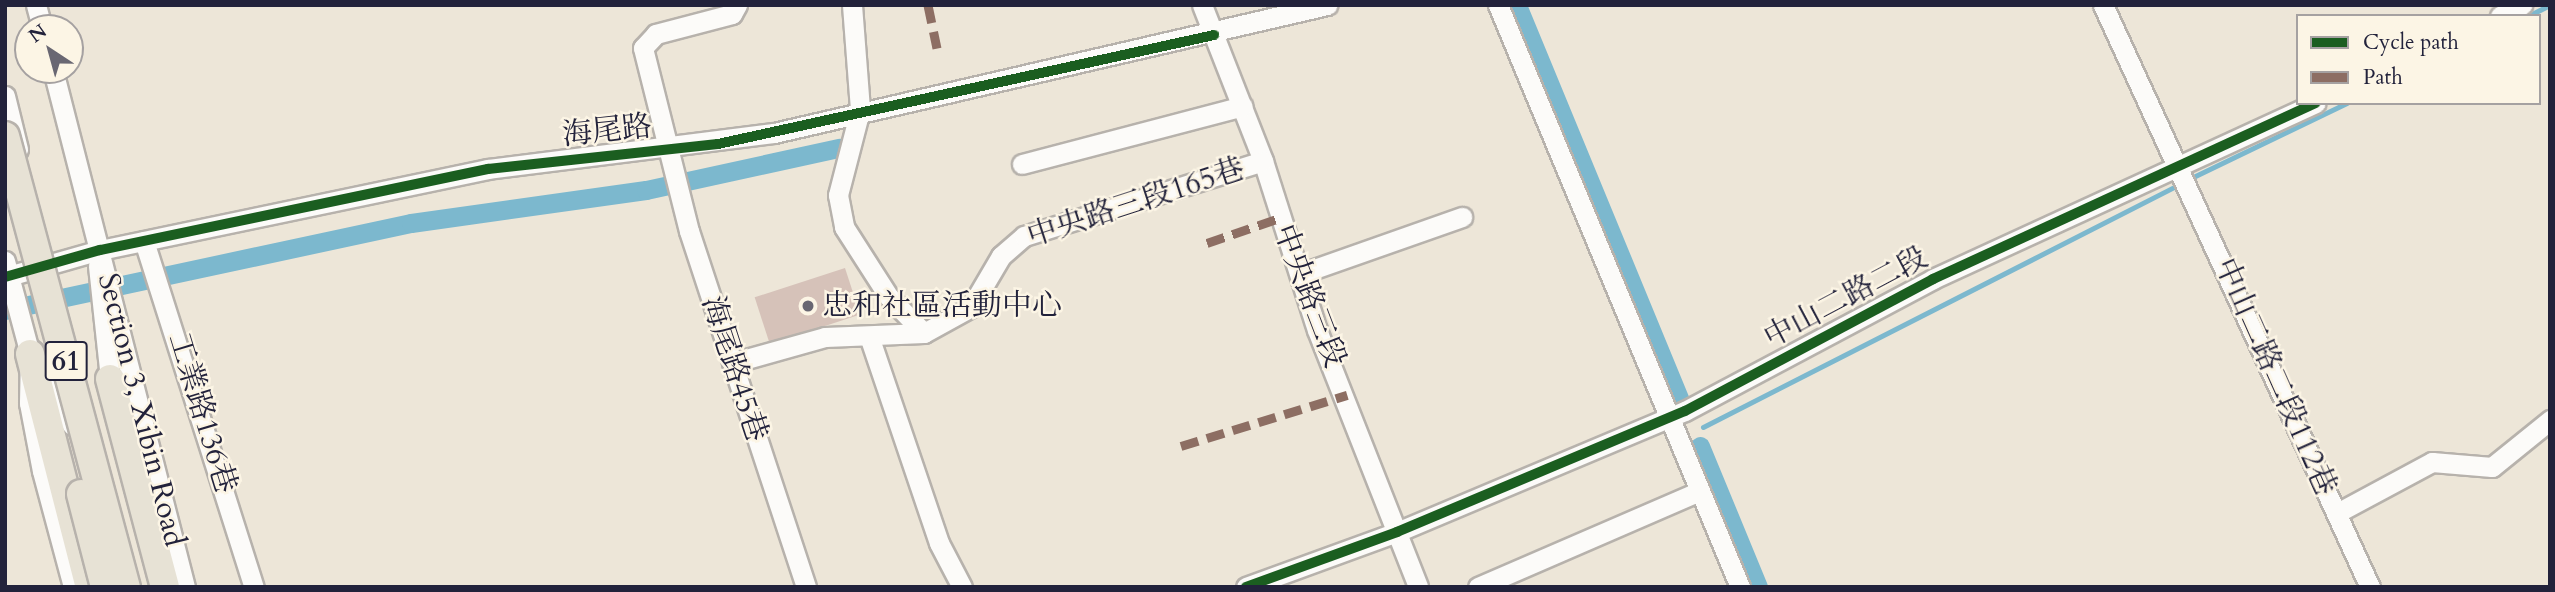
<!DOCTYPE html>
<html>
<head>
<meta charset="utf-8">
<style>
	body { margin:0 }
	#map { position:relative; width:2555px; height:592px; overflow:hidden; background:#ede6d8; font-family:Cardo,"Noto Serif TC",serif }
	div>[style] { position:absolute }
	[style*='--x'] { left:calc(var(--x)*1px); top:calc(var(--y)*1px); width:calc(var(--w)*1px); rotate:calc(var(--a)*1deg) }
	.stream>* { height:5px; margin:-2.5px; padding:0 2.5px; transform-origin:2.5px; border-radius:2.5px; background:#7cb8ce }
	.canal>* { height:19px; margin:-9.5px; padding:0 9.5px; transform-origin:9.5px; border-radius:9.5px; background:#7cb8ce }
	.building>* { inset:0; background:#d6c2b9; transform-origin:0 0 }
	.roads { filter:drop-shadow(2px 0 #b7b2ac) drop-shadow(-2px 0 #b7b2ac) drop-shadow(0 2px #b7b2ac) drop-shadow(0 -2px #b7b2ac) }
	.minor>* { height:19px; margin:-9.5px; padding:0 9.5px; transform-origin:9.5px; border-radius:9.5px; background:#fcfbf9 }
	.highway>* { height:28px; margin:-14px; padding:0 14px; transform-origin:14px; border-radius:14px; background:#e7e2d5 }
	.bridges { filter:drop-shadow(2px 0 #b7b2ac) drop-shadow(-2px 0 #b7b2ac) drop-shadow(0 2px #b7b2ac) drop-shadow(0 -2px #b7b2ac) }
	.highway-bridge>* { height:28px; margin:-14px; padding:0 14px; transform-origin:14px; border-radius:14px; background:#e7e2d5 }
	.quiet>* { height:9px; margin-top:-4.5px; transform-origin:0; background:repeating-linear-gradient(90deg,#8d6e63 0 18px,transparent 0 27px) }
	.cycleway>* { height:10px; margin:-5px; padding:0 5px; transform-origin:5px; border-radius:5px; background:#1b5e20 }
	.dots>* { width:19px; height:19px; translate:-50% -50%; box-sizing:border-box; border:4px solid #fcf5e5; border-radius:50% }
	span { translate:-50% -50%; white-space:nowrap; text-align:center; line-height:1.15; -webkit-text-stroke:5px #fcf5e5; paint-order:stroke }
	.shield-label span { padding:2px 5px; background:#fcf5e5; border:2px solid; border-radius:5px; -webkit-text-stroke-width:0 }
	.shield-label { font-size:28px; color:#22223b; font-weight:700 }
	.street-label { font-size:30px; color:#22223b }
	.poi-label { font-size:30px; color:#22223b }
	.left { translate:0 -50%; text-align:left }
	.frame { position:absolute; inset:0; border:7px solid #22223b; pointer-events:none }
	.legend { position:absolute; left:2296px; top:14px; width:245px; height:91px; box-sizing:border-box; background:#fcf5e5; border:2px solid #a5a1a1; margin:0; padding:9px 12px; list-style:none; font-size:21px; color:#22223b }
	.legend li { display:flex; align-items:center; gap:14px; height:35px }
	.legend b { width:35px; border:2px solid #a5a1a1 }
	.north { position:absolute; left:14px; top:14px; width:70px; height:70px; box-sizing:border-box; background:#fcf5e5; border:2px solid #a5a1a1; border-radius:50%; rotate:324deg; font-size:19px; font-weight:700; line-height:28px; text-align:center; color:#22223b }
	.north::after { content:''; display:block; margin:auto; width:24px; height:32px; background:#696772; clip-path:polygon(50% 0,100% 100%,50% 72%,0 100%) }
</style>
</head>
<body>
<div id="map">
	<div class="stream">
		<div style="--x:2528;--y:16;--w:25;--a:-27"></div>
		<div style="--x:2189;--y:179;--w:175;--a:-25.7"></div>
		<div style="--x:1703;--y:427;--w:535;--a:-27"></div>
	</div>
	<div class="canal">
		<div style="--x:1517;--y:5;--w:426;--a:67.6"></div>
		<div style="--x:5;--y:310;--w:415;--a:-12.1"></div>
		<div style="--x:411;--y:223;--w:237;--a:-8"></div>
		<div style="--x:646;--y:190;--w:198;--a:-12.3"></div>
		<div style="--x:1700;--y:446;--w:152;--a:67.6"></div>
	</div>
	<div class="building">
		<div style="left:845px;top:268px;width:49px;height:95px;rotate:72deg"></div>
	</div>
	<div class="roads">
		<div class="minor">
			<div style="--x:36;--y:5;--w:24;--a:75"></div>
			<div style="--x:737;--y:5;--w:10;--a:119"></div>
			<div style="--x:732;--y:14;--w:79;--a:165.3"></div>
			<div style="--x:656;--y:34;--w:19;--a:133"></div>
			<div style="--x:643;--y:48;--w:189;--a:75.9"></div>
			<div style="--x:689;--y:231;--w:375;--a:71.8"></div>
			<div style="--x:852;--y:5;--w:105;--a:85.6"></div>
			<div style="--x:860;--y:110;--w:88;--a:104.5"></div>
			<div style="--x:838;--y:195;--w:33;--a:79"></div>
			<div style="--x:844;--y:227;--w:83;--a:57.3"></div>
			<div style="--x:889;--y:297;--w:50;--a:45.8"></div>
			<div style="--x:1202;--y:5;--w:168;--a:68.6"></div>
			<div style="--x:1263;--y:161;--w:177;--a:72.3"></div>
			<div style="--x:1317;--y:330;--w:276;--a:68.5"></div>
			<div style="--x:1498;--y:5;--w:630;--a:67.42"></div>
			<div style="--x:2103;--y:5;--w:640;--a:65.36"></div>
			<div style="--x:2500;--y:16;--w:25;--a:-27"></div>
			<div style="--x:53;--y:70;--w:534;--a:75.68"></div>
			<div style="--x:5;--y:96;--w:55;--a:76.2"></div>
			<div style="--x:1022;--y:164;--w:228;--a:-14.7"></div>
			<div style="--x:144;--y:241;--w:363;--a:72.4"></div>
			<div style="--x:5;--y:261;--w:96;--a:75"></div>
			<div style="--x:30;--y:354;--w:49;--a:91.2"></div>
			<div style="--x:29;--y:403;--w:69;--a:79.2"></div>
			<div style="--x:42;--y:471;--w:120;--a:75"></div>
			<div style="--x:98;--y:266;--w:114;--a:83.9"></div>
			<div style="--x:1300;--y:274;--w:172;--a:-19.4"></div>
			<div style="--x:5;--y:277;--w:99;--a:-15.9"></div>
			<div style="--x:100;--y:250;--w:396;--a:-11.8"></div>
			<div style="--x:488;--y:169;--w:288;--a:-7.2"></div>
			<div style="--x:774;--y:133;--w:568;--a:-13.03"></div>
			<div style="--x:870;--y:339;--w:215;--a:71.3"></div>
			<div style="--x:939;--y:543;--w:50;--a:62.4"></div>
			<div style="--x:732;--y:363;--w:97;--a:-15.6"></div>
			<div style="--x:825;--y:337;--w:99;--a:-2.3"></div>
			<div style="--x:924;--y:333;--w:54;--a:-29"></div>
			<div style="--x:971;--y:307;--w:59;--a:-59.5"></div>
			<div style="--x:1001;--y:256;--w:30;--a:-41"></div>
			<div style="--x:1024;--y:236;--w:250;--a:-17.4"></div>
			<div style="--x:37;--y:364;--w:70;--a:60.2"></div>
			<div style="--x:2337;--y:513;--w:108;--a:-28.2"></div>
			<div style="--x:2432;--y:462;--w:60;--a:4.8"></div>
			<div style="--x:2492;--y:467;--w:75;--a:-39"></div>
			<div style="--x:1246;--y:587;--w:161;--a:-20"></div>
			<div style="--x:1397;--y:532;--w:312;--a:-22.8"></div>
			<div style="--x:1685;--y:411;--w:281;--a:-28"></div>
			<div style="--x:1933;--y:279;--w:421;--a:-24.7"></div>
			<div style="--x:1478;--y:587;--w:242;--a:-23.4"></div>
		</div>
		<div class="highway">
			<div style="--x:30;--y:354;--w:241;--a:75.6"></div>
			<div style="--x:110;--y:379;--w:215;--a:75.2"></div>
		</div>
	</div>
	<div class="bridges">
		<div class="highway-bridge">
			<div style="--x:5;--y:136;--w:467;--a:75"></div>
			<div style="--x:81;--y:494;--w:96;--a:75.5"></div>
		</div>
	</div>
	<div class="quiet">
		<div style="--x:928;--y:5;--w:44;--a:78.2"></div>
		<div style="--x:1207;--y:243;--w:76;--a:-19.1"></div>
		<div style="--x:1181;--y:446;--w:174;--a:-17.1"></div>
	</div>
	<div class="cycleway">
		<div style="--x:5;--y:277;--w:99;--a:-15.9"></div>
		<div style="--x:100;--y:250;--w:396;--a:-11.8"></div>
		<div style="--x:488;--y:169;--w:231;--a:-6.2"></div>
		<div style="--x:718;--y:144;--w:508;--a:-12.39"></div>
		<div style="--x:1246;--y:587;--w:161;--a:-20"></div>
		<div style="--x:1397;--y:532;--w:312;--a:-22.8"></div>
		<div style="--x:1685;--y:411;--w:281;--a:-28"></div>
		<div style="--x:1933;--y:279;--w:421;--a:-24.7"></div>
	</div>
	<div class="dots">
		<div style="left:808px;top:306px;background:#696772"></div>
	</div>
	<div class="shield-label">
		<span style="left:66px;top:361px">61</span>
	</div>
	<div class="street-label">
		<span style="left:607px;top:131px;rotate:-6deg">海尾路</span>
		<span style="left:1136px;top:203px;rotate:-18deg">中央路三段165巷</span>
		<span style="left:1309px;top:296px;rotate:69deg">中央路三段</span>
		<span style="left:1846px;top:298px;rotate:-28deg">中山二路二段</span>
		<span style="left:734px;top:369px;rotate:72deg">海尾路45巷</span>
		<span style="left:2275px;top:377px;rotate:66deg">中山二路二段112巷</span>
		<span style="left:141px;top:410px;rotate:76deg">Section 3, Xibin Road</span>
		<span style="left:202px;top:413px;rotate:73deg">工業路136巷</span>
	</div>
	<div class="poi-label">
		<span class="left" style="left:822px;top:306px">忠和社區活動中心</span>
	</div>
	<div class="frame"></div>
	<ul class="legend">
	<li><b style="height:9px;background:#1b5e20"></b>Cycle path</li>
	<li><b style="height:9px;background:#8d6e63"></b>Path</li>
	</ul>
	<div class="north">N</div>
</div>
</body>
</html>
